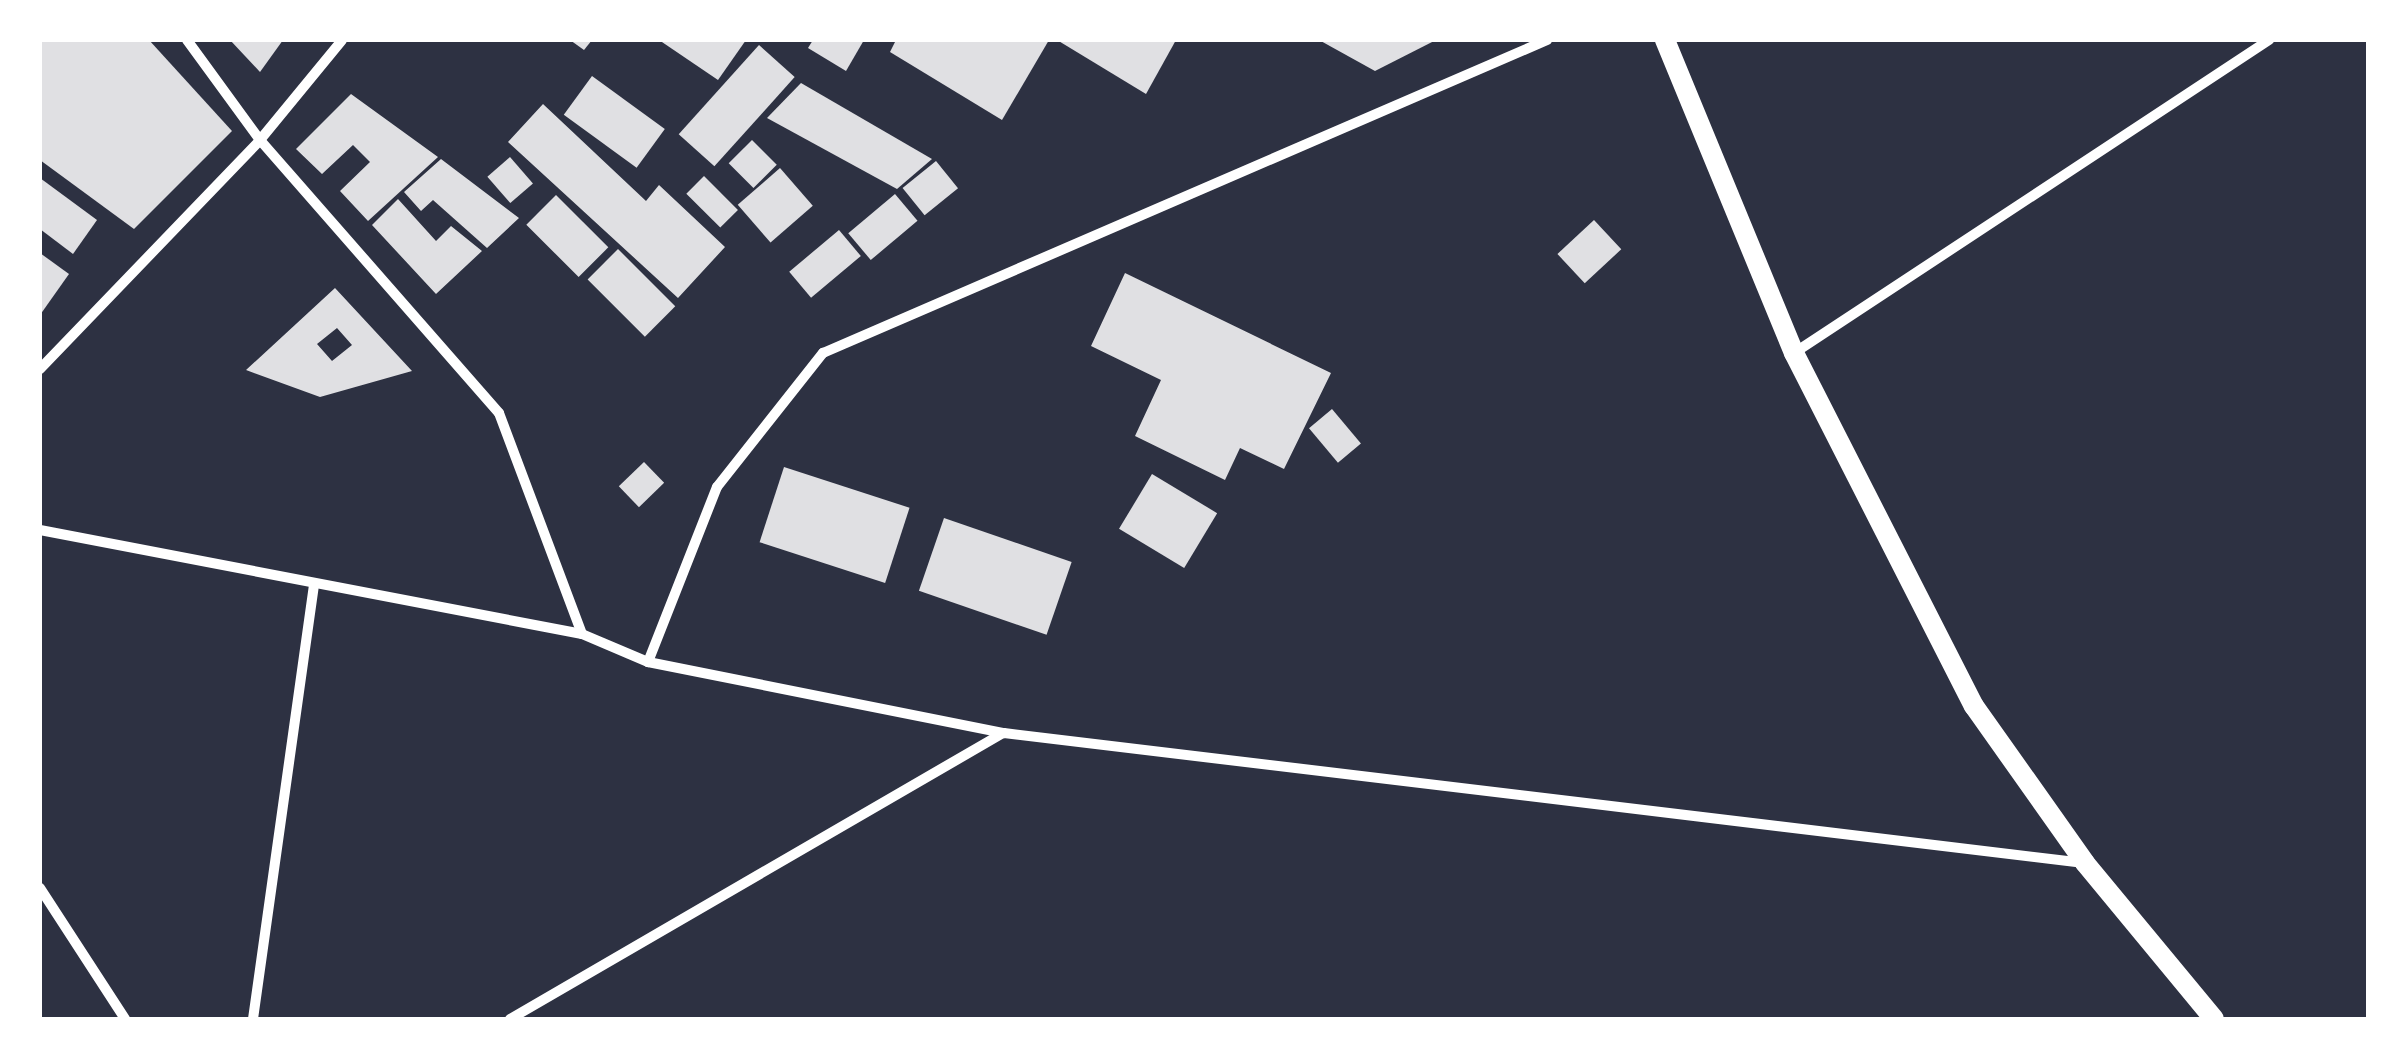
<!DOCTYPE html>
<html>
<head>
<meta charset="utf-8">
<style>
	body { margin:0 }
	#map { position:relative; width:2408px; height:1059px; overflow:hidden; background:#2d3142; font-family:Inter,sans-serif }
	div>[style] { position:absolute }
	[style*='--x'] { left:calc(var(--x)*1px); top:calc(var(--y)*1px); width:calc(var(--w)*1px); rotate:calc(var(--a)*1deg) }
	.building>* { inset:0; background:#e0e0e3; transform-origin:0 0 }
	.minor>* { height:10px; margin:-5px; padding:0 5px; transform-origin:5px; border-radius:5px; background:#fff }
	.secondary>* { height:20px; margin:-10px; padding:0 10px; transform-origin:10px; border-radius:10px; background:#fff }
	span { translate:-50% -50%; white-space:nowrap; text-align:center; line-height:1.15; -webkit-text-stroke:9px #fff; paint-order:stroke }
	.frame { position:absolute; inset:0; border:42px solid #fff; pointer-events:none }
</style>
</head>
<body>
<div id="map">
	<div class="building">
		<div style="clip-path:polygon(40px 40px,149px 40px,232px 131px,134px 229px,40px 160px)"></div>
		<div style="clip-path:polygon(230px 40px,283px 40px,260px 72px)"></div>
		<div style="clip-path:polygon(570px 40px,592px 40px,584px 50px)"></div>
		<div style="clip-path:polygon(659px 40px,746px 40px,718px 80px)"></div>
		<div style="clip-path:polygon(813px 40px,864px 40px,846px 71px,808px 48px)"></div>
		<div style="clip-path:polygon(896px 40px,1049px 40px,1002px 120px,890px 52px)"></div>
		<div style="clip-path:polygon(1057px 40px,1176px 40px,1146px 94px)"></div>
		<div style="clip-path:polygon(1319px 40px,1436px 40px,1375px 71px)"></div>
		<div style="left:759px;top:45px;width:48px;height:120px;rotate:42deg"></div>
		<div style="left:592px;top:76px;width:90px;height:48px;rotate:36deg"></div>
		<div style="clip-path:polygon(801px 83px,932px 159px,897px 189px,767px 118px)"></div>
		<div style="clip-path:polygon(351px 94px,438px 157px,368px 221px,340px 191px,370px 162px,353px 145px,322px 174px,296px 149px)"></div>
		<div style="clip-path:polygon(543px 104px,646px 201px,659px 185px,725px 247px,678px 298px,508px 142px)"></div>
		<div style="left:752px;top:140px;width:35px;height:33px;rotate:45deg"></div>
		<div style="left:510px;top:157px;width:35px;height:30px;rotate:49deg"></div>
		<div style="clip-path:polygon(441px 159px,519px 218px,487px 248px,433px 200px,421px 211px,404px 192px)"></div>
		<div style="left:936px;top:161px;width:35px;height:43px;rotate:51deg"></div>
		<div style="left:780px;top:168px;width:50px;height:56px;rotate:49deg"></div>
		<div style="left:704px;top:176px;width:48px;height:25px;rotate:45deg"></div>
		<div style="clip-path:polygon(40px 178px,97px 220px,73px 254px,40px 229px)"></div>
		<div style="left:895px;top:194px;width:35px;height:61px;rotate:50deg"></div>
		<div style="left:556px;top:195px;width:74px;height:42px;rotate:45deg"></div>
		<div style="clip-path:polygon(398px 199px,436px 241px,451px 226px,482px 251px,436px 294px,372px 225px)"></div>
		<div style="left:1594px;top:220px;width:40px;height:50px;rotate:47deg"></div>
		<div style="left:839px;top:230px;width:34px;height:65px;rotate:50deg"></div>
		<div style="left:618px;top:249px;width:81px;height:43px;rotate:45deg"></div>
		<div style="clip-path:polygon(40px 253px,69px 274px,40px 315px)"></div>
		<div style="clip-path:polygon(1125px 273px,1331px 373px,1284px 469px,1240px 448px,1225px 480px,1135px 436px,1161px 380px,1091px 346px)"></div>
		<div style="clip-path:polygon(evenodd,335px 288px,412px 371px,320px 397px,246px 370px,335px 288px,337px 328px,352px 345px,332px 361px,317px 344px,337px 328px)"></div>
		<div style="left:1332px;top:409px;width:45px;height:30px;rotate:50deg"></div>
		<div style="left:644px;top:462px;width:29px;height:35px;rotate:46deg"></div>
		<div style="left:784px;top:467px;width:132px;height:79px;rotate:18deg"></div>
		<div style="left:1152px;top:474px;width:76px;height:64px;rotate:31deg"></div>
		<div style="left:944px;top:518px;width:135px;height:77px;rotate:19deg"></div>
	</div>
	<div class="minor">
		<div style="--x:187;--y:40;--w:124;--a:53.9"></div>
		<div style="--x:260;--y:140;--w:363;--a:48.8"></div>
		<div style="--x:499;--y:413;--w:236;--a:69.4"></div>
		<div style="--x:1794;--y:353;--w:569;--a:-33.38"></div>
		<div style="--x:40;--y:369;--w:318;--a:-46.1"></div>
		<div style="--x:260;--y:140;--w:129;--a:-50.6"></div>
		<div style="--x:40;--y:530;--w:552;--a:10.86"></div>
		<div style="--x:582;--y:634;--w:72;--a:23"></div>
		<div style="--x:648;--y:662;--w:363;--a:11.3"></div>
		<div style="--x:1004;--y:733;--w:1088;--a:6.86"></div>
		<div style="--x:648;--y:662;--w:188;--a:-68.5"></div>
		<div style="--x:717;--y:487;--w:171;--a:-51.7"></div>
		<div style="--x:823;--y:353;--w:789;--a:-23.38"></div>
		<div style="--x:40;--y:888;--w:156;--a:57"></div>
		<div style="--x:253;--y:1019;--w:438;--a:-82"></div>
		<div style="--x:510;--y:1019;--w:570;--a:-30.12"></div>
	</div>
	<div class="secondary">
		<div style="--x:1665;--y:40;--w:339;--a:67.6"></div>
		<div style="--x:1794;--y:353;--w:396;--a:63"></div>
		<div style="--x:1974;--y:706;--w:192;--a:54.7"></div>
		<div style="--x:2085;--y:863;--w:202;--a:50.4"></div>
	</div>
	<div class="frame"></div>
</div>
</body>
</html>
